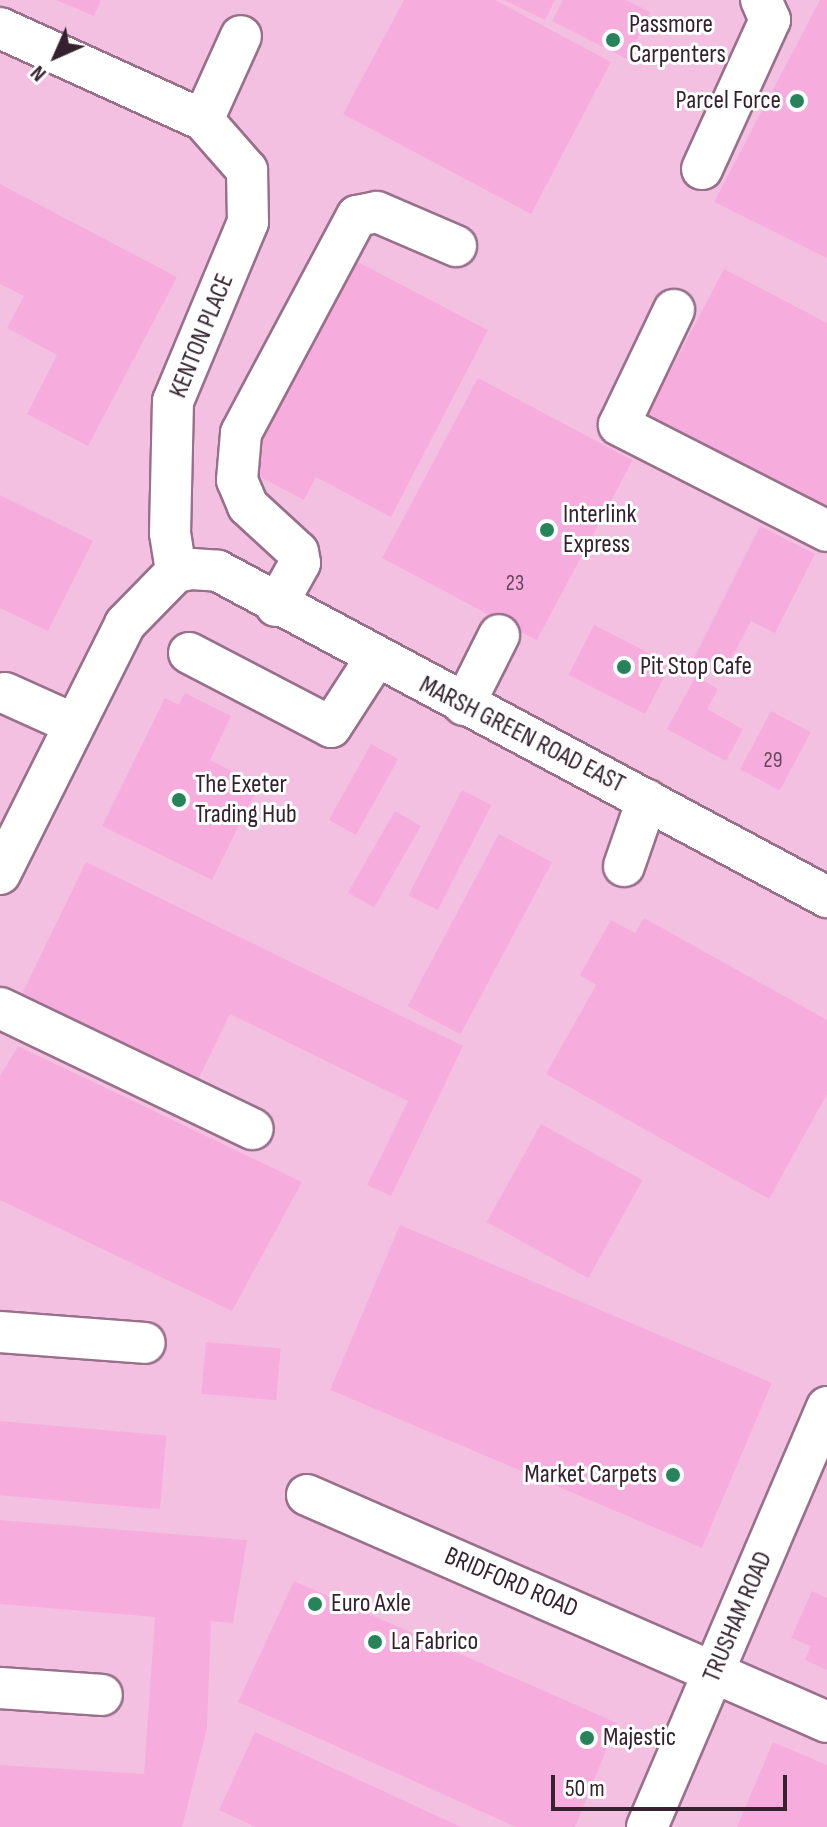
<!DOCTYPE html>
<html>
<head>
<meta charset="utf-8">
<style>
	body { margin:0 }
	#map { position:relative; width:827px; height:1827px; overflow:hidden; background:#ffd1ef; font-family:"Sofia Sans Condensed",sans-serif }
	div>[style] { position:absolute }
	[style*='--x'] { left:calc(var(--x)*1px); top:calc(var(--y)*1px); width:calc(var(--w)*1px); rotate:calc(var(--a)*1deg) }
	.built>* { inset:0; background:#f3c0e2; transform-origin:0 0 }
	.building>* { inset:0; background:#f6addd; transform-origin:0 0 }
	.roads { filter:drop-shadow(2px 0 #98708a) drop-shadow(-2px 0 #98708a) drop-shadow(0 2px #98708a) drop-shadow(0 -2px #98708a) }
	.minor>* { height:40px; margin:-20px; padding:0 20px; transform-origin:20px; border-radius:20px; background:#fff }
	.dots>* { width:22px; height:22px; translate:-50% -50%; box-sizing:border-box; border:4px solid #fff; border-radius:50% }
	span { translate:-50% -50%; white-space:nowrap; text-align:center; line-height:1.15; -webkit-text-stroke:6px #fff; paint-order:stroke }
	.number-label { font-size:22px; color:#64465a }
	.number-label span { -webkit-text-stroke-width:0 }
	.poi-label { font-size:26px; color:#34232e }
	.left { translate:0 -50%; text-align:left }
	.right { translate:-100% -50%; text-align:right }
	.street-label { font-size:26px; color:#34232e }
	.north { position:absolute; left:16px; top:16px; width:80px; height:80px; -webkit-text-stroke:6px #fff; paint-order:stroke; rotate:225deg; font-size:22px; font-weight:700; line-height:32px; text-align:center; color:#34232e }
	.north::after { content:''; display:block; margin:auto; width:28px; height:36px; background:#34232e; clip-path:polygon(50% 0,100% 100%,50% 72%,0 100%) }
	.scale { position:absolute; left:551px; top:1775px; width:236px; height:36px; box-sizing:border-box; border:4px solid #34232e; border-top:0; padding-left:10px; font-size:24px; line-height:28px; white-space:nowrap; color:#34232e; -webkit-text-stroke:6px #fff; paint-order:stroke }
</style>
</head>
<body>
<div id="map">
	<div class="built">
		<div style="left:0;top:0;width:827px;height:1827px"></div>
	</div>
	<div class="building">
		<div style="clip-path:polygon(56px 0,101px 0,94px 16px)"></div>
		<div style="clip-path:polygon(404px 0,495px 0,611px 62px,531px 214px,343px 114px)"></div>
		<div style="clip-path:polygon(504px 0,555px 0,545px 20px)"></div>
		<div style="clip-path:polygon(563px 0,626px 0,650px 12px,627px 59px,552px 21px)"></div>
		<div style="clip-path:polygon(820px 0,827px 0,827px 258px,714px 202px)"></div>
		<div style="clip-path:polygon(0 184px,177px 277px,88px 446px,27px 414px,57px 355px,7px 328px,24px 296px,0 284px)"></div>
		<div style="clip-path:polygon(352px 259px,488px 330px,391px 517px,316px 477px,304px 500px,243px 468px)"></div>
		<div style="clip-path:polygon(724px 269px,827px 323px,827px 519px,643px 423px)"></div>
		<div style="left:478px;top:378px;width:175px;height:204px;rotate:28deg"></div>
		<div style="clip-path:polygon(0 495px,93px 541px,48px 631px,0 608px)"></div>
		<div style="clip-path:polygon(760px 526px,815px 554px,775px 633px,751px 621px,723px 675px,693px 660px)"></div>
		<div style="left:594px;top:625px;width:86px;height:56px;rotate:27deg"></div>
		<div style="clip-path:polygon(696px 676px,718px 689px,707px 709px,743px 729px,726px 761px,667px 729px)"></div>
		<div style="clip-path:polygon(185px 693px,231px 716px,210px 760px,259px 785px,212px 880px,102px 826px,165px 698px,179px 705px)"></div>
		<div style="left:771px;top:711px;width:45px;height:66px;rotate:28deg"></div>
		<div style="left:371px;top:744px;width:31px;height:87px;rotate:29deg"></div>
		<div style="left:462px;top:790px;width:33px;height:118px;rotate:27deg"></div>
		<div style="left:395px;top:811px;width:30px;height:94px;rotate:30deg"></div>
		<div style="left:499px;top:834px;width:60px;height:195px;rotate:28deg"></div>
		<div style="clip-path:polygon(86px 862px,463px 1046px,391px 1196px,367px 1185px,408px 1101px,230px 1014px,195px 1086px,19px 1000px)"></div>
		<div style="clip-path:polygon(644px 918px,827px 1020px,827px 1094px,769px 1199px,546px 1074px,596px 985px,580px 975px,611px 920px,635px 933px)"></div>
		<div style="clip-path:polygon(18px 1046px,302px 1182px,232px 1311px,0 1200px,0 1076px)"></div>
		<div style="left:541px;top:1124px;width:116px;height:112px;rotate:29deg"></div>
		<div style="left:400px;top:1225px;width:404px;height:179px;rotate:23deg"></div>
		<div style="left:206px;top:1342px;width:75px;height:52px;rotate:5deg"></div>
		<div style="left:0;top:1421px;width:167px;height:74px;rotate:5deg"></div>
		<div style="clip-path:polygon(0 1520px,247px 1540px,233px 1623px,211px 1621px,207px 1728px,182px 1827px,0 1827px,0 1765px,144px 1774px,155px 1617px,0 1604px)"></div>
		<div style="clip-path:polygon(294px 1581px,617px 1723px,575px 1827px,516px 1827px,238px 1702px)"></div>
		<div style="clip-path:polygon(812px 1591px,827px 1598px,827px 1670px,805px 1660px,811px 1646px,791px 1638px)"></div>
		<div style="clip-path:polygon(255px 1732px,461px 1827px,256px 1827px,219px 1810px)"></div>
		<div style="clip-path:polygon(773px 1742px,827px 1765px,827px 1827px,737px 1827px)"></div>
	</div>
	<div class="roads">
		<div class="minor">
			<div style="--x:0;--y:28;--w:223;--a:24.4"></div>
			<div style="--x:203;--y:120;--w:67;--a:48.7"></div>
			<div style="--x:247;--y:170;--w:52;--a:88.9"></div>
			<div style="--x:248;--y:222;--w:194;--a:112.7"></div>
			<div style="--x:173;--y:401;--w:132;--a:91.3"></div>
			<div style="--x:170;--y:533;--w:39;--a:81"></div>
			<div style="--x:203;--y:120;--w:92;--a:-65.7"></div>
			<div style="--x:702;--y:169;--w:164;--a:-65.5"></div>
			<div style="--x:770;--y:20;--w:22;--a:-114"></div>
			<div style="--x:674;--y:310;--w:127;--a:115.6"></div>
			<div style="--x:619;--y:425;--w:233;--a:27"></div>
			<div style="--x:276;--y:606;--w:49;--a:-60.8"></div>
			<div style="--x:300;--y:563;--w:11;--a:-100"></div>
			<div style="--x:298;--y:552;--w:68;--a:-137.4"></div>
			<div style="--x:248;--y:506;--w:28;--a:-113"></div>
			<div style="--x:237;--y:480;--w:47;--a:-85.1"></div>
			<div style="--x:241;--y:433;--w:246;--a:-61.9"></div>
			<div style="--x:357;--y:216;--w:20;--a:-11"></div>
			<div style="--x:377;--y:212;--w:86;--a:23.3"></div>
			<div style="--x:189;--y:653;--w:160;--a:27.5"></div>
			<div style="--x:331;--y:727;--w:81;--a:-57.1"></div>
			<div style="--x:5;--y:693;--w:76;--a:24.2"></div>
			<div style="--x:464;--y:705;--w:78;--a:-63.4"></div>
			<div style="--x:624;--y:866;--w:70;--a:-70.8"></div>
			<div style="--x:0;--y:874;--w:280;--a:-63.4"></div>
			<div style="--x:125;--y:624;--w:73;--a:-45.6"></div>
			<div style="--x:176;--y:572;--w:16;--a:-11"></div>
			<div style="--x:192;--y:569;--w:26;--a:4"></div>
			<div style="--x:218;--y:571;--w:691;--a:28.16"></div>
			<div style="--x:0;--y:1008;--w:280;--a:25.6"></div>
			<div style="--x:0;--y:1332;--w:145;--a:4.3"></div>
			<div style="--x:307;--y:1495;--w:567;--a:23.58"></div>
			<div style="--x:0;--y:1688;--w:102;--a:3.9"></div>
			<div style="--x:647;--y:1827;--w:457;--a:-66.8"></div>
		</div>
	</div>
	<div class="dots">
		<div style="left:613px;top:40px;background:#27835a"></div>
		<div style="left:797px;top:101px;background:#27835a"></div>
		<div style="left:547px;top:530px;background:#27835a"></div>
		<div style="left:624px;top:667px;background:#27835a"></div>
		<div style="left:179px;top:800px;background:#27835a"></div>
		<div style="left:673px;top:1475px;background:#27835a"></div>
		<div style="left:315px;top:1604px;background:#27835a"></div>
		<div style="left:375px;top:1642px;background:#27835a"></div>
		<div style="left:587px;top:1738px;background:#27835a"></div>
	</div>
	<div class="number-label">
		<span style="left:515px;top:584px">23</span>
		<span style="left:773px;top:761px">29</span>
	</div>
	<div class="poi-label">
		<span class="left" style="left:629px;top:40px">Passmore<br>Carpenters</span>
		<span class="right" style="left:781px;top:101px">Parcel Force</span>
		<span class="left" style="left:563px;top:530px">Interlink<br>Express</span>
		<span class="left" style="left:640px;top:667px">Pit Stop Cafe</span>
		<span class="left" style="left:195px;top:800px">The Exeter<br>Trading Hub</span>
		<span class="right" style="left:657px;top:1475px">Market Carpets</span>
		<span class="left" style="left:331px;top:1604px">Euro Axle</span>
		<span class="left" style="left:391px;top:1642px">La Fabrico</span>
		<span class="left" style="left:603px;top:1738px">Majestic</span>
	</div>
	<div class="street-label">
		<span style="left:202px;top:336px;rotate:-68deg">KENTON PLACE</span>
		<span style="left:522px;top:735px;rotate:27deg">MARSH GREEN ROAD EAST</span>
		<span style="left:511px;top:1583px;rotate:23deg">BRIDFORD ROAD</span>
		<span style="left:738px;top:1617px;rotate:-67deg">TRUSHAM ROAD</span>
	</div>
	<div class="north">N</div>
	<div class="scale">50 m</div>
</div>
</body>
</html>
